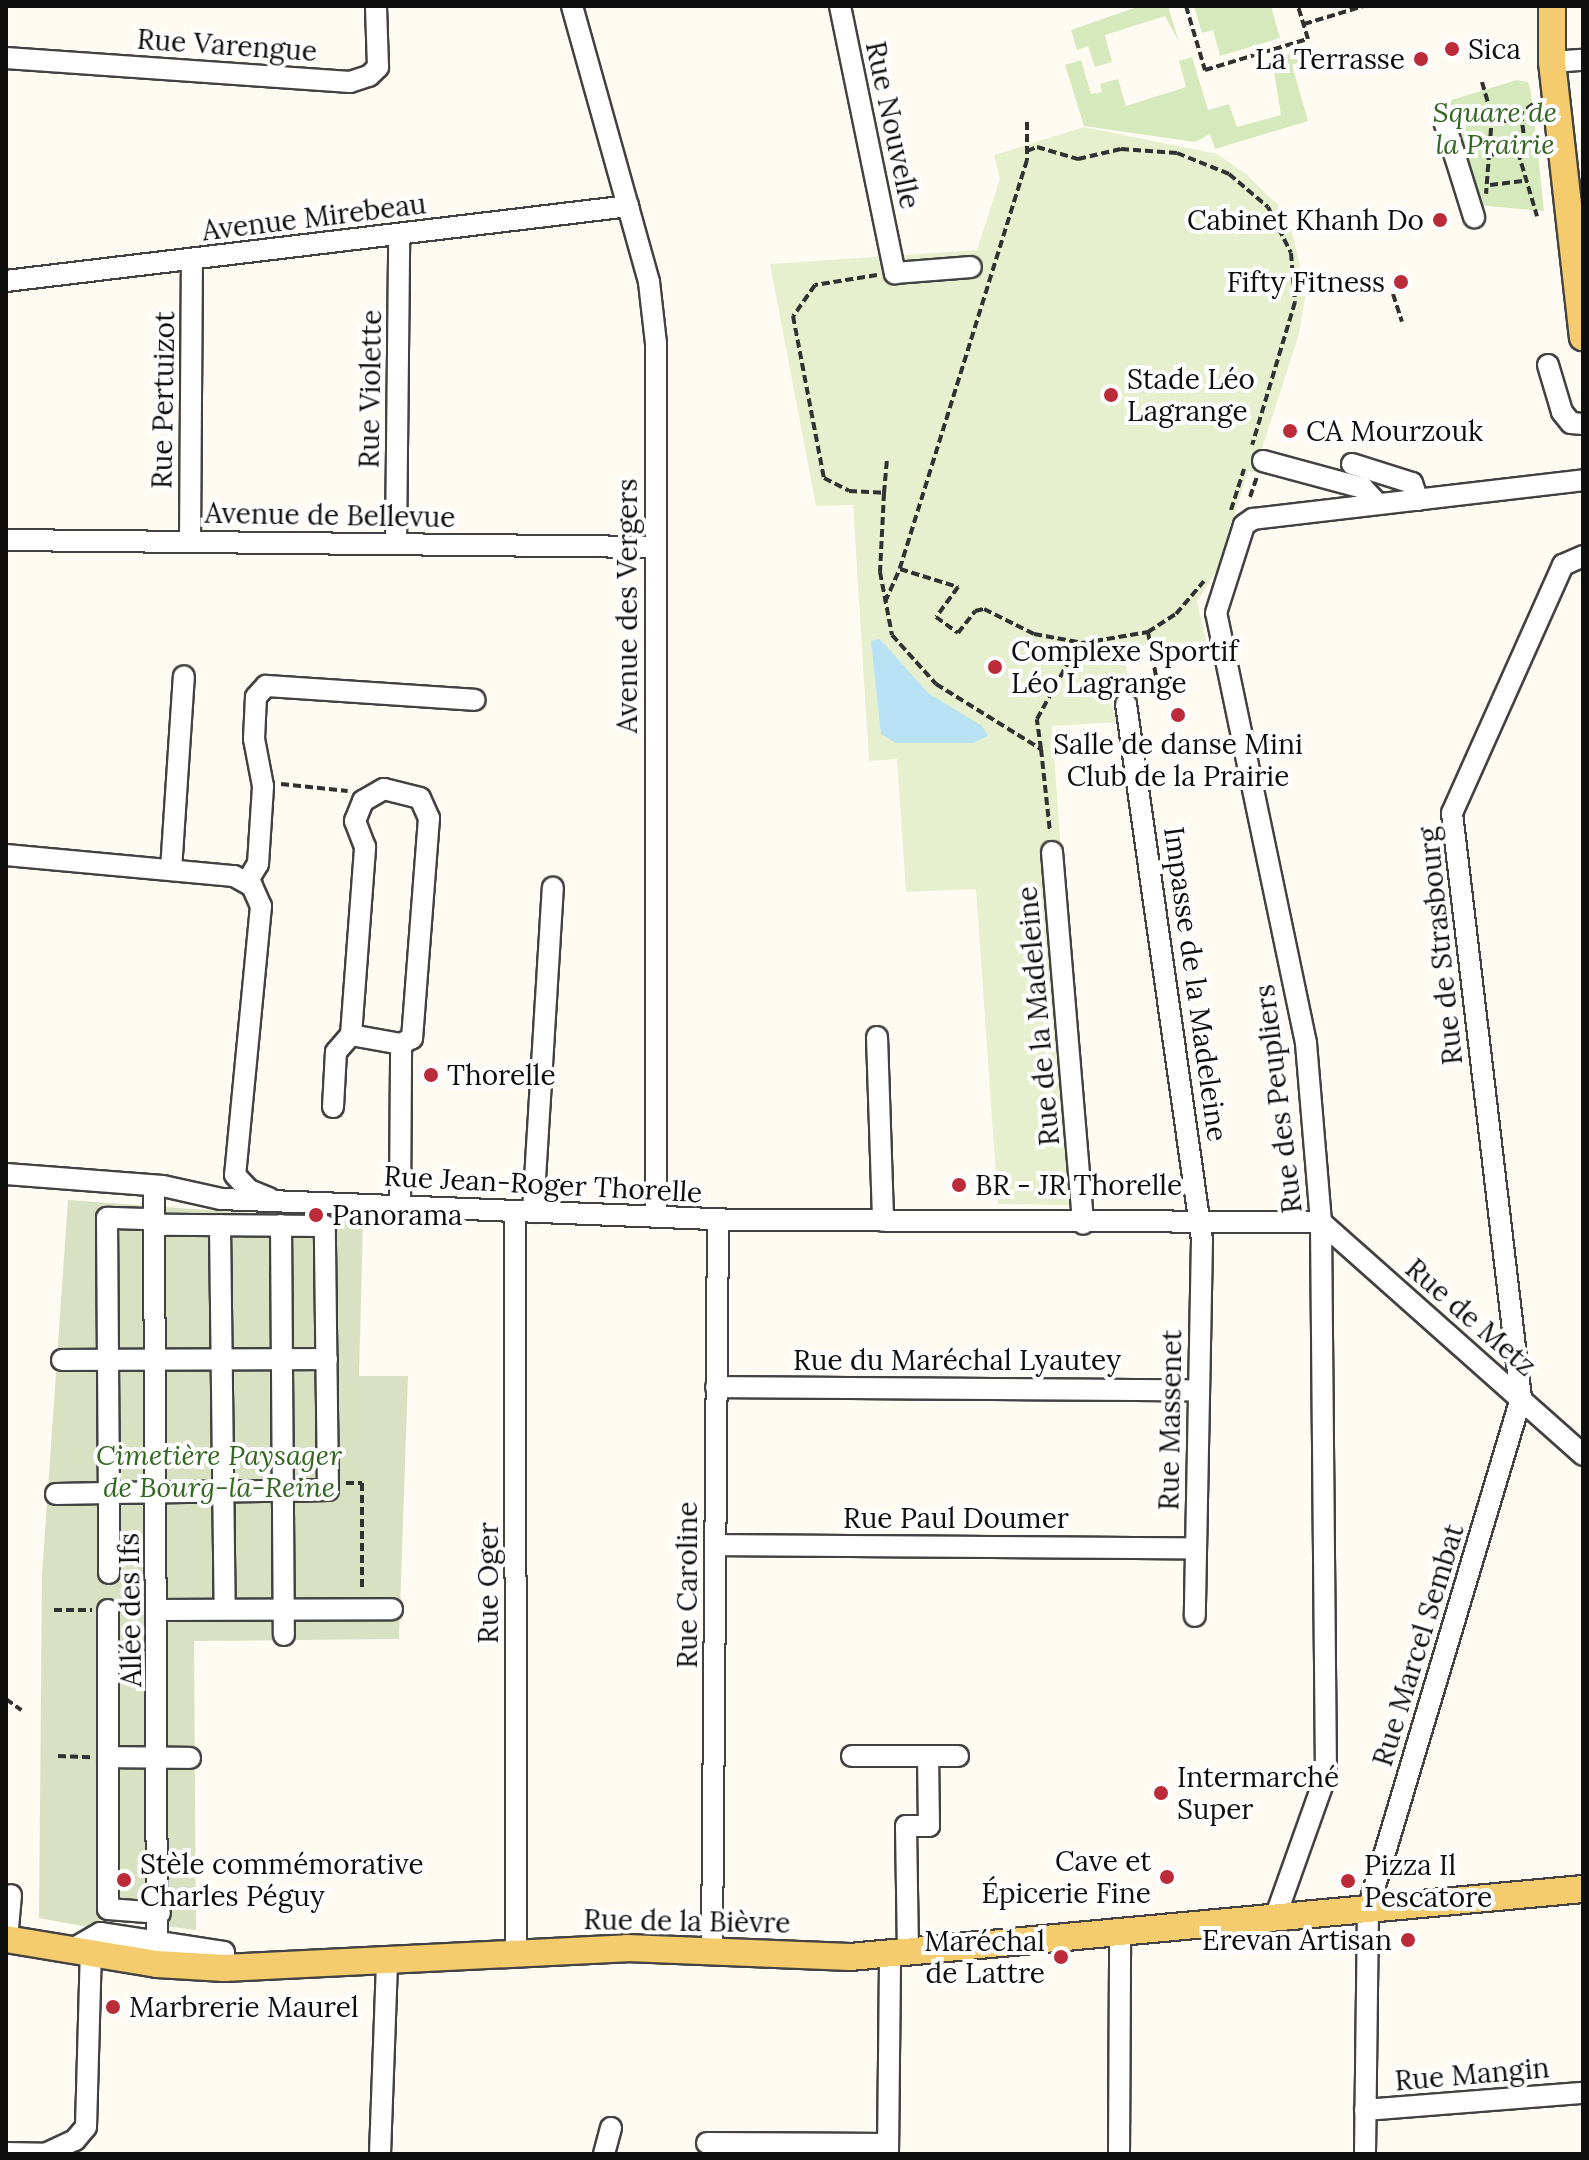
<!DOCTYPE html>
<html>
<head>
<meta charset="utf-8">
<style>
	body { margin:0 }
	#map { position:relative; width:1589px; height:2160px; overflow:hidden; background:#fffbf2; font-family:Lora,serif }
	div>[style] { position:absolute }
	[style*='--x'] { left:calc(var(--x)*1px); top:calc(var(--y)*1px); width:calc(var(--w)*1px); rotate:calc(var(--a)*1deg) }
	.green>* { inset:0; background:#d6e9bc }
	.cemetery>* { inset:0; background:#d9e1c3 }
	.pitch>* { inset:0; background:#e6f0ce }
	.water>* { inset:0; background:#b8e1f4 }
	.path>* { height:4px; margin-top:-2px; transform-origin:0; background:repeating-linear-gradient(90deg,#313131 0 8px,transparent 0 12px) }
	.roads { filter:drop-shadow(2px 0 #424242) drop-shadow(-2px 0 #424242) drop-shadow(0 2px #424242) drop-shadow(0 -2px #424242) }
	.minor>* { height:20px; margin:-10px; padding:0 10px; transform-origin:10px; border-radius:10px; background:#fff }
	.major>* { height:26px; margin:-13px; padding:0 13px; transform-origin:13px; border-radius:13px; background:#f4cc6d }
	.dots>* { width:22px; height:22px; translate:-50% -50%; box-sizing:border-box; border:4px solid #fff; border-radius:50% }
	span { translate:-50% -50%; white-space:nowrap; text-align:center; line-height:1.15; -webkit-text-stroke:8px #fff; paint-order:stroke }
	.street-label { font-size:28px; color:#0f0f0f }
	.poi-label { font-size:28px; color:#0f0f0f }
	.left { translate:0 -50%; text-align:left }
	.right { translate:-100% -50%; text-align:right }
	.park-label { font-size:28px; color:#336621; font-style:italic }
	.frame { position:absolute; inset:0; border:8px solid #0f0f0f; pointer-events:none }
</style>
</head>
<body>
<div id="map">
	<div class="green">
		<div style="clip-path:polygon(1140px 6px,1168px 6px,1179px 42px,1165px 16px,1105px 35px,1112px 62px,1095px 67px,1088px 46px,1077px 50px,1071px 30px)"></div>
		<div style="clip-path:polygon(1194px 6px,1271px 6px,1280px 38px,1220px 56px,1213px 30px,1202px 33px)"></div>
		<div style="clip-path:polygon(1313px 47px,1316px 56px,1292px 65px,1308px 121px,1215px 149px,1210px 134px,1195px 142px,1084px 126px,1065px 65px,1081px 60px,1091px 94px,1102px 92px,1100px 84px,1118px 79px,1126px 106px,1186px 87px,1179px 61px,1192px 57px,1208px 110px,1229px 104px,1237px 127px,1281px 115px,1272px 60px)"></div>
		<div style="clip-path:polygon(1517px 80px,1528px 82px,1531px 93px,1544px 211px,1477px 205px,1435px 112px,1438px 104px)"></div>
	</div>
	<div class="cemetery">
		<div style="clip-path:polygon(68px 1200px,363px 1221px,359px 1376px,408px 1376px,399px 1639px,194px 1641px,196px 1930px,103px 1918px,93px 1928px,39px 1918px,42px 1575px)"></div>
	</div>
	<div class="pitch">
		<div style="clip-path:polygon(1084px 127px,1217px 154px,1246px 174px,1278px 205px,1291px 228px,1306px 292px,1299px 334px,1254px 473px,1248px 471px,1217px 570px,1197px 601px,1206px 641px,1123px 647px,1130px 688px,1110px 690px,1112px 710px,1123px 722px,1052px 726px,1086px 1196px,1074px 1205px,998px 1204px,976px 889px,906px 892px,897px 759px,869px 761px,853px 505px,816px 506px,770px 264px,977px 250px,1000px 179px,994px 155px)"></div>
	</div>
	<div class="water">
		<div style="clip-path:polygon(880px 639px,928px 693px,982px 726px,988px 736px,973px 743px,896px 743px,881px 734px,871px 641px)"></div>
	</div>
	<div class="path">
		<div style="--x:1186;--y:6;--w:67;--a:73.5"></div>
		<div style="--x:1205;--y:70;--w:108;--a:-16.8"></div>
		<div style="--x:1308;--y:39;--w:34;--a:-107"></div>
		<div style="--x:1304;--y:24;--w:63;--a:-16.7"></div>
		<div style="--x:1482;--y:82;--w:35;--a:74"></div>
		<div style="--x:1492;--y:116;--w:78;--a:94.4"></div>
		<div style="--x:1533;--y:104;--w:15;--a:143"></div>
		<div style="--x:1521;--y:113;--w:25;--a:83"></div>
		<div style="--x:1524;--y:138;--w:15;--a:113"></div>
		<div style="--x:1518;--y:152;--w:67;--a:73.5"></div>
		<div style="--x:1027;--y:122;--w:38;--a:90"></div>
		<div style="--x:1027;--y:160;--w:428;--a:107.3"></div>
		<div style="--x:900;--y:569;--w:61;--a:17.2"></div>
		<div style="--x:958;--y:587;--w:37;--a:126"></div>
		<div style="--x:936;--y:617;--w:27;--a:36"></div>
		<div style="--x:958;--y:633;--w:28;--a:-52"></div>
		<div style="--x:975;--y:611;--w:9;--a:-13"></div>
		<div style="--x:984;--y:609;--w:56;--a:26.6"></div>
		<div style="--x:1034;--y:634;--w:50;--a:10.4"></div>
		<div style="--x:1083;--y:643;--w:66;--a:-9.6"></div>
		<div style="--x:1148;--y:632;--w:33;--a:-33"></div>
		<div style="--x:1176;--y:614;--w:43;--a:-49.7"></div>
		<div style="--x:1488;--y:123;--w:33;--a:-7"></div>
		<div style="--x:1027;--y:151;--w:11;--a:-22"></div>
		<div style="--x:1037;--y:147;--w:43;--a:16.3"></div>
		<div style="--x:1078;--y:159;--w:44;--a:-13.1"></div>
		<div style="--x:1121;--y:149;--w:56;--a:4.1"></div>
		<div style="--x:1177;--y:153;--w:56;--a:22"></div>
		<div style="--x:1229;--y:174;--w:51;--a:40.2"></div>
		<div style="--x:1268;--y:207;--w:51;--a:63.4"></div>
		<div style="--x:1291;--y:253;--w:49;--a:85.3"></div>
		<div style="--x:1295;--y:302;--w:149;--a:106.7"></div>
		<div style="--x:1486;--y:155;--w:32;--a:-5"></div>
		<div style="--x:1490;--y:185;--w:35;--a:-7"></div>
		<div style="--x:877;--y:275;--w:63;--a:170.8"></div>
		<div style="--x:815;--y:285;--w:38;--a:125"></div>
		<div style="--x:793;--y:316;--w:165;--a:79.2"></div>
		<div style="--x:824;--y:478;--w:28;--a:27"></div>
		<div style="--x:849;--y:491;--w:35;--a:3"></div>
		<div style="--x:884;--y:493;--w:79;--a:92.9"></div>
		<div style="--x:880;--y:572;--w:64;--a:79.2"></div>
		<div style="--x:892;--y:635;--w:66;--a:48.1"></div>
		<div style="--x:936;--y:684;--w:123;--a:31.8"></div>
		<div style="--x:1041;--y:749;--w:83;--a:83.8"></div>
		<div style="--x:1393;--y:294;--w:29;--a:72"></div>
		<div style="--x:884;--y:493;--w:34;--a:-85"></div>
		<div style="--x:1250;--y:497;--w:21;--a:-71"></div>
		<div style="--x:1231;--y:510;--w:43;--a:-72.4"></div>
		<div style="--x:885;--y:602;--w:36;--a:-66"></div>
		<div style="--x:1148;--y:632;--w:51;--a:79.8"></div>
		<div style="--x:1041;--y:749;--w:30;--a:-98"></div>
		<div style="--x:1037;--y:719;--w:87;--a:-61.1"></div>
		<div style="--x:281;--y:784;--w:67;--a:6"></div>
		<div style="--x:346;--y:1483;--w:16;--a:0"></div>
		<div style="--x:362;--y:1483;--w:108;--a:90"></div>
		<div style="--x:54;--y:1610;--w:38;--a:0"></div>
		<div style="--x:6;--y:1699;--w:19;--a:36"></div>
		<div style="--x:58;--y:1756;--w:33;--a:2"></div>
	</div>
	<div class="roads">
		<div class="minor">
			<div style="--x:572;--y:6;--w:287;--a:74.4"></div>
			<div style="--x:649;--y:282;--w:61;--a:83.5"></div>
			<div style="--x:656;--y:343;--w:874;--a:90"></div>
			<div style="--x:840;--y:6;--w:273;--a:78.4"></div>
			<div style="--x:895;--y:273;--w:76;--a:-4.5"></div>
			<div style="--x:6;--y:58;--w:345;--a:4"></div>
			<div style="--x:350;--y:82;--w:20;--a:-18"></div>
			<div style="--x:369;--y:76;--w:13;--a:-45"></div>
			<div style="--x:378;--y:67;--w:61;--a:-91.9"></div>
			<div style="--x:1552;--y:62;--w:31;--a:-4"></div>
			<div style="--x:1444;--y:121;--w:101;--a:72.6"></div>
			<div style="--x:6;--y:281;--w:627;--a:-6.86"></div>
			<div style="--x:1548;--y:365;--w:49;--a:73.4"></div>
			<div style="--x:1562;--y:412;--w:14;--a:51"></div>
			<div style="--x:1571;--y:423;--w:12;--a:5"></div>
			<div style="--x:1263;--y:461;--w:104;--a:15.1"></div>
			<div style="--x:1363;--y:488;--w:22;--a:47"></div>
			<div style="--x:1352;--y:464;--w:63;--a:17.6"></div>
			<div style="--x:1412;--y:483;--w:18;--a:71"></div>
			<div style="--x:6;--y:540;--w:648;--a:0.62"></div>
			<div style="--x:190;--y:541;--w:282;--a:-89.6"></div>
			<div style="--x:396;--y:544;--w:309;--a:-89.4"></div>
			<div style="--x:1126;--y:704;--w:541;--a:81.93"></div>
			<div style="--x:1202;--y:1240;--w:376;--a:91.1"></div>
			<div style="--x:384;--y:789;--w:37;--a:14"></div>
			<div style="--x:420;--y:798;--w:22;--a:66"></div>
			<div style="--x:429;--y:818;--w:221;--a:94.4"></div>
			<div style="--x:412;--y:1038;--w:13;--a:151"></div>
			<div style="--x:401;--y:1044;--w:51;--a:-169.8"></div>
			<div style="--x:351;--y:1035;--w:189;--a:-85.7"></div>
			<div style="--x:365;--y:847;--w:28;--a:-111"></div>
			<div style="--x:355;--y:821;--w:22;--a:-68"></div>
			<div style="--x:363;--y:801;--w:24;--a:-30"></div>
			<div style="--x:1052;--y:852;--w:373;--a:85.2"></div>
			<div style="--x:6;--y:855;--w:229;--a:5.3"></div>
			<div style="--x:234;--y:876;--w:21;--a:29"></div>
			<div style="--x:252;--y:886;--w:22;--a:66"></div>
			<div style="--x:261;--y:906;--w:270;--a:95.5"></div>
			<div style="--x:235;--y:1175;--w:21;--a:47"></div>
			<div style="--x:249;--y:1190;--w:22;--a:22"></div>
			<div style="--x:171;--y:870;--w:194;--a:-86.2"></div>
			<div style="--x:247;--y:882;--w:21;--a:-59"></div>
			<div style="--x:258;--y:864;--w:78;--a:-86.3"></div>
			<div style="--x:263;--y:786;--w:48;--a:-100.8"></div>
			<div style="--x:254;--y:739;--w:42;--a:-87.3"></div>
			<div style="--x:256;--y:697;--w:15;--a:-48"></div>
			<div style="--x:266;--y:686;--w:209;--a:3.8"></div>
			<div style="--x:877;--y:1037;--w:184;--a:88.1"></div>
			<div style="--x:333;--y:1107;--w:55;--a:-86.9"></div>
			<div style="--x:336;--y:1052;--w:23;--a:-49"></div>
			<div style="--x:6;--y:1174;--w:157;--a:4.4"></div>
			<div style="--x:163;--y:1186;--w:59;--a:12.6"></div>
			<div style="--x:221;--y:1199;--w:517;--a:2.33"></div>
			<div style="--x:738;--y:1220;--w:583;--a:0.2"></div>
			<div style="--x:154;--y:1186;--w:778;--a:89.78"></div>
			<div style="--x:400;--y:1205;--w:161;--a:-89.6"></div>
			<div style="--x:515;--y:1211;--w:745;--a:89.92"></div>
			<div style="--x:533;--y:1212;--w:325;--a:-86.5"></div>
			<div style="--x:1321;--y:1222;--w:351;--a:41.6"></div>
			<div style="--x:220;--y:1225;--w:384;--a:89.3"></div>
			<div style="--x:281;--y:1225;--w:410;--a:89.6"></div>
			<div style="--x:62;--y:1360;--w:265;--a:-0.2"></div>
			<div style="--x:716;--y:1387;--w:481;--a:0.4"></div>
			<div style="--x:56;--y:1494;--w:53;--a:-1.1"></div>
			<div style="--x:109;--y:1493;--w:174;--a:-0.7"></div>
			<div style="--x:283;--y:1491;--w:45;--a:-1.3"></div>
			<div style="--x:328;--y:1490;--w:264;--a:-90.7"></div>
			<div style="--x:325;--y:1226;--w:162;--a:-179.6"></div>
			<div style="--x:163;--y:1225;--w:20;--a:-162"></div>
			<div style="--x:144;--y:1219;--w:37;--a:-178"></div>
			<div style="--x:107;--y:1218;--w:275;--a:89.6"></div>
			<div style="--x:109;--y:1493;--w:80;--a:90"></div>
			<div style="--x:716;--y:1545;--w:479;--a:0.4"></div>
			<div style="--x:108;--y:1610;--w:299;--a:90"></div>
			<div style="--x:108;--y:1909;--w:52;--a:4.4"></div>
			<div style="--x:159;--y:1610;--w:233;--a:-0.2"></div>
			<div style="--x:852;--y:1756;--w:106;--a:0"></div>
			<div style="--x:108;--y:1757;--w:82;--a:0.7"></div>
			<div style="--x:1275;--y:1918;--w:152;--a:-70.4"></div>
			<div style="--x:1326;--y:1775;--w:553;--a:-90.52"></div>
			<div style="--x:1321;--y:1222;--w:180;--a:-94.8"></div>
			<div style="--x:1306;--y:1043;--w:439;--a:-101.8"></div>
			<div style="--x:1216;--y:613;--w:92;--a:-72.3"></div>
			<div style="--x:1244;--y:525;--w:11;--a:-34"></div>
			<div style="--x:1253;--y:519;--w:332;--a:-6.7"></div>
			<div style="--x:7;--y:1939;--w:44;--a:-84.8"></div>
			<div style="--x:71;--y:1950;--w:34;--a:-30"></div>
			<div style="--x:100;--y:1933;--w:125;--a:8.7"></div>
			<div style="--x:224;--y:1952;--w:16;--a:90"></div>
			<div style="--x:712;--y:1950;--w:731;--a:-89.53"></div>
			<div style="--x:908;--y:1953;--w:127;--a:-90.9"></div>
			<div style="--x:906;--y:1826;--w:23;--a:0"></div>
			<div style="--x:929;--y:1826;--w:70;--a:-90.8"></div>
			<div style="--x:1365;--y:2110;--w:219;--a:-4.5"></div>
			<div style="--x:707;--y:2143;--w:181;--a:0.3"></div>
			<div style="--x:6;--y:2153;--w:39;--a:1"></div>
			<div style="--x:45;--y:2154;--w:33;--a:-25"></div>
			<div style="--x:75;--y:2140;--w:17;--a:-50"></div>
			<div style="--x:86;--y:2127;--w:174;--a:-88.4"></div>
			<div style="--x:380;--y:2154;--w:192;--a:-87.9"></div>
			<div style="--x:604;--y:2154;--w:27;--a:-75"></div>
			<div style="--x:888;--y:2154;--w:200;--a:-89.4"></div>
			<div style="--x:1119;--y:2154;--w:220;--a:-89.7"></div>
			<div style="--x:1365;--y:2154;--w:245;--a:-89.3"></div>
			<div style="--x:1368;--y:1909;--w:533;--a:-73.33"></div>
			<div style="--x:1521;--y:1398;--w:589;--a:-96.73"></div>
			<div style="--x:1452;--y:813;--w:272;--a:-65.9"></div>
			<div style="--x:1563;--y:565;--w:22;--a:-24"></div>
		</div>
		<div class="major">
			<div style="--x:1552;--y:6;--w:56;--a:90"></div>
			<div style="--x:1552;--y:62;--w:277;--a:83.6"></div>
			<div style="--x:6;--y:1939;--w:153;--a:9.4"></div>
			<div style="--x:157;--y:1964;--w:67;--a:3.4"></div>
			<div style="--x:224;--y:1968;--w:403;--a:-2.8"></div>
			<div style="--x:627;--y:1948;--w:223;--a:2.3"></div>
			<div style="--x:850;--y:1957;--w:736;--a:-5.3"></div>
		</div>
	</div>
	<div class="dots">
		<div style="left:1452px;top:49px;background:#bc2b3a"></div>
		<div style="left:1421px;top:59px;background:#bc2b3a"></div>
		<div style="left:1440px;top:220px;background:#bc2b3a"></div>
		<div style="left:1401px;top:282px;background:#bc2b3a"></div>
		<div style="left:1111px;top:395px;background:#bc2b3a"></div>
		<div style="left:1290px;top:431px;background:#bc2b3a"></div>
		<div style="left:995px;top:667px;background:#bc2b3a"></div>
		<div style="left:1178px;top:715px;background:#bc2b3a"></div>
		<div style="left:431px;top:1075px;background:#bc2b3a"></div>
		<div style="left:959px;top:1185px;background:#bc2b3a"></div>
		<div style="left:316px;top:1215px;background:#bc2b3a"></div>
		<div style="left:1161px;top:1793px;background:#bc2b3a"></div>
		<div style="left:1167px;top:1877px;background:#bc2b3a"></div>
		<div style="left:124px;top:1880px;background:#bc2b3a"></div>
		<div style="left:1348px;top:1881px;background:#bc2b3a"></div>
		<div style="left:1408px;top:1940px;background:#bc2b3a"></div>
		<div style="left:1061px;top:1957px;background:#bc2b3a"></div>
		<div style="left:113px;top:2007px;background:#bc2b3a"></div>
	</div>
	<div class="street-label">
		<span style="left:227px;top:45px;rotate:4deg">Rue Varengue</span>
		<span style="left:893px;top:125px;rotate:78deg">Rue Nouvelle</span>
		<span style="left:314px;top:217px;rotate:-7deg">Avenue Mirebeau</span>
		<span style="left:370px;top:389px;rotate:-89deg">Rue Violette</span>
		<span style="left:163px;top:400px;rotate:-89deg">Rue Pertuizot</span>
		<span style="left:330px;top:515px;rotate:1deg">Avenue de Bellevue</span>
		<span style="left:627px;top:606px;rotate:-90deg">Avenue des Vergers</span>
		<span style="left:1440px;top:946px;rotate:-96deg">Rue de Strasbourg</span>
		<span style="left:1196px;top:984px;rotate:82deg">Impasse de la Madeleine</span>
		<span style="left:1038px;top:1016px;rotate:-95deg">Rue de la Madeleine</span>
		<span style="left:1278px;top:1099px;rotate:-97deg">Rue des Peupliers</span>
		<span style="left:543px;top:1184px;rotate:3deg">Rue Jean-Roger Thorelle</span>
		<span style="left:1471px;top:1317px;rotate:41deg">Rue de Metz</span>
		<span style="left:957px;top:1360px">Rue du Maréchal Lyautey</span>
		<span style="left:1170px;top:1420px;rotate:-89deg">Rue Massenet</span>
		<span style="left:956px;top:1518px">Rue Paul Doumer</span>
		<span style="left:488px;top:1583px;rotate:-90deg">Rue Oger</span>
		<span style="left:687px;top:1585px;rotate:-90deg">Rue Caroline</span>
		<span style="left:130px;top:1610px;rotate:-91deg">Allée des Ifs</span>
		<span style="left:1418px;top:1645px;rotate:-73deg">Rue Marcel Sembat</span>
		<span style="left:687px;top:1921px;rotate:1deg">Rue de la Bièvre</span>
		<span style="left:1472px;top:2074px;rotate:-5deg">Rue Mangin</span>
	</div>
	<div class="poi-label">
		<span class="left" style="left:1468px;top:49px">Sica</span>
		<span class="right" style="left:1405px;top:59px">La Terrasse</span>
		<span class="right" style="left:1424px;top:220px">Cabinet Khanh Do</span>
		<span class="right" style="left:1385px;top:282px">Fifty Fitness</span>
		<span class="left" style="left:1127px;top:395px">Stade Léo<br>Lagrange</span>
		<span class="left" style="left:1306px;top:431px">CA Mourzouk</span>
		<span class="left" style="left:1011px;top:667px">Complexe Sportif<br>Léo Lagrange</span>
		<span style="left:1178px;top:760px">Salle de danse Mini<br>Club de la Prairie</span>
		<span class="left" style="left:447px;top:1075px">Thorelle</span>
		<span class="left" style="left:975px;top:1185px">BR - JR Thorelle</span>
		<span class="left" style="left:332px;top:1215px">Panorama</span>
		<span class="left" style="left:1177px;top:1793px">Intermarché<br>Super</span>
		<span class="right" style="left:1151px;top:1877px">Cave et<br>Épicerie Fine</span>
		<span class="left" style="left:140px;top:1880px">Stèle commémorative<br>Charles Péguy</span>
		<span class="left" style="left:1364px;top:1881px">Pizza Il<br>Pescatore</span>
		<span class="right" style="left:1392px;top:1940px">Erevan Artisan</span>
		<span class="right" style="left:1045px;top:1957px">Maréchal<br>de Lattre</span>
		<span class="left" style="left:129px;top:2007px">Marbrerie Maurel</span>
	</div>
	<div class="park-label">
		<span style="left:1495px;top:128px">Square de<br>la Prairie</span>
		<span style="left:219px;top:1471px">Cimetière Paysager<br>de Bourg-la-Reine</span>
	</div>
	<div class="frame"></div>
</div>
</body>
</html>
